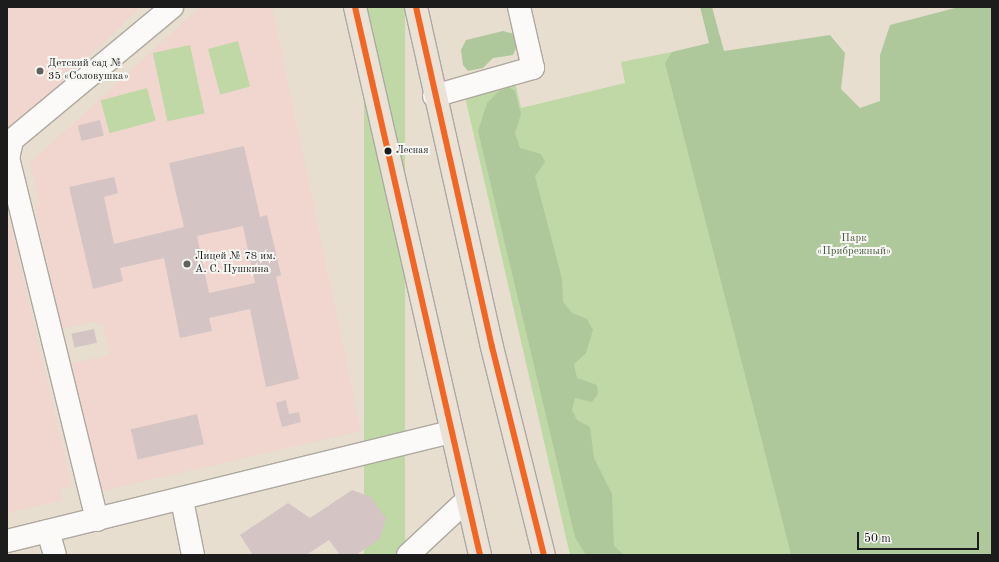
<!DOCTYPE html>
<html>
<head>
<meta charset="utf-8">
<style>
	body { margin:0 }
	#map { position:relative; width:999px; height:562px; overflow:hidden; background:#e7ded0; font-family:"Old Standard TT",serif }
	div>[style] { position:absolute }
	[style*='--x'] { left:calc(var(--x)*1px); top:calc(var(--y)*1px); width:calc(var(--w)*1px); rotate:calc(var(--a)*1deg) }
	.built>* { inset:0; background:#f0d6ce }
	.green>* { inset:0; background:#c0d8a6; transform-origin:0 0 }
	.forest>* { inset:0; background:#aec89c }
	.building>* { inset:0; background:#d4c4c3; transform-origin:0 0 }
	.roads { filter:drop-shadow(1px 0 #aea8a0) drop-shadow(-1px 0 #aea8a0) drop-shadow(0 1px #aea8a0) drop-shadow(0 -1px #aea8a0) }
	.minor>* { height:22px; margin:-11px; padding:0 11px; transform-origin:11px; border-radius:11px; background:#fbfaf8 }
	.major>* { height:22px; margin:-11px; padding:0 11px; transform-origin:11px; border-radius:11px; background:#ebe2d7 }
	.bus-1>* { height:6px; margin:-3px; padding:0 3px; transform-origin:3px; border-radius:3px; background:#f26522 }
	.dots>* { width:11px; height:11px; translate:-50% -50%; box-sizing:border-box; border:2px solid #f6f6f2; border-radius:50% }
	span { translate:-50% -50%; white-space:nowrap; text-align:center; line-height:1.15; -webkit-text-stroke:4px #f6f6f2; paint-order:stroke }
	.bus-label { font-size:10px; color:#1c1c1c }
	.left { translate:0 -50%; text-align:left }
	.poi-label { font-size:11px; color:#1c1c1c }
	.park-label { font-size:11px; color:#4b5c40 }
	.frame { position:absolute; inset:0; border:8px solid #1c1c1c; pointer-events:none }
	.scale { position:absolute; left:857px; top:532px; width:122px; height:18px; box-sizing:border-box; border:2px solid #1c1c1c; border-top:0; padding-left:5px; font-size:12px; line-height:14px; white-space:nowrap; color:#1c1c1c; -webkit-text-stroke:3px #f6f6f2; paint-order:stroke }
</style>
</head>
<body>
<div id="map">
	<div class="built">
		<div style="clip-path:polygon(7px 7px,141px 7px,7px 134px)"></div>
		<div style="clip-path:polygon(200px 7px,272px 7px,361px 431px,98px 492px,70px 364px,110px 355px,103px 325px,92px 322px,61px 329px,35px 206px,40px 204px,30px 163px)"></div>
		<div style="clip-path:polygon(7px 223px,11px 226px,72px 486px,60px 489px,63px 500px,7px 513px)"></div>
	</div>
	<div class="green">
		<div style="left:364px;top:7px;width:41px;height:562px"></div>
		<div style="left:238px;top:41px;width:47px;height:31px;rotate:75deg"></div>
		<div style="left:190px;top:45px;width:70px;height:38px;rotate:78deg"></div>
		<div style="clip-path:polygon(672px 52px,666px 63px,791px 555px,570px 555px,463px 88px,513px 73px,521px 108px,625px 83px,621px 62px)"></div>
		<div style="left:147px;top:88px;width:34px;height:48px;rotate:75deg"></div>
	</div>
	<div class="forest">
		<div style="clip-path:polygon(700px 7px,712px 7px,724px 51px,830px 35px,845px 53px,841px 89px,860px 108px,880px 101px,880px 55px,890px 25px,955px 8px,992px 7px,992px 555px,791px 555px,665px 63px,672px 52px,709px 43px)"></div>
		<div style="clip-path:polygon(503px 31px,514px 34px,518px 43px,513px 55px,493px 58px,483px 68px,468px 71px,463px 65px,461px 50px,466px 40px)"></div>
		<div style="clip-path:polygon(509px 87px,515px 91px,521px 114px,515px 133px,520px 148px,541px 154px,545px 162px,535px 176px,562px 279px,563px 302px,572px 313px,587px 319px,593px 330px,586px 353px,574px 364px,577px 378px,597px 385px,598px 394px,592px 402px,575px 398px,572px 410px,577px 420px,590px 427px,594px 458px,612px 494px,614px 546px,624px 555px,586px 555px,575px 537px,478px 131px,487px 103px,499px 91px)"></div>
	</div>
	<div class="building">
		<div style="left:100px;top:120px;width:16px;height:23px;rotate:76deg"></div>
		<div style="clip-path:polygon(evenodd,244px 146px,260px 217px,267px 215px,281px 275px,276px 277px,299px 379px,266px 387px,250px 309px,209px 318px,212px 331px,180px 338px,164px 258px,120px 268px,123px 281px,93px 289px,69px 187px,114px 177px,118px 193px,104px 197px,114px 244px,184px 227px,169px 163px,244px 146px,243px 226px,255px 283px,209px 293px,197px 236px,243px 226px)"></div>
		<div style="left:94px;top:329px;width:14px;height:23px;rotate:78deg"></div>
		<div style="clip-path:polygon(286px 400px,289px 414px,299px 412px,301px 422px,282px 427px,276px 403px)"></div>
		<div style="left:197px;top:414px;width:31px;height:68px;rotate:77deg"></div>
		<div style="clip-path:polygon(352px 490px,371px 497px,386px 518px,380px 539px,356px 555px,340px 555px,329px 540px,306px 555px,253px 555px,240px 535px,288px 503px,310px 518px)"></div>
	</div>
	<div class="roads">
		<div class="minor">
			<div style="--x:434;--y:96;--w:103;--a:-15.8"></div>
			<div style="--x:533;--y:68;--w:63;--a:-102.9"></div>
			<div style="--x:182;--y:500;--w:56;--a:78.7"></div>
			<div style="--x:97;--y:520;--w:372;--a:-103.8"></div>
			<div style="--x:8;--y:159;--w:19;--a:-78"></div>
			<div style="--x:12;--y:140;--w:208;--a:-39.7"></div>
			<div style="--x:48;--y:531;--w:25;--a:74"></div>
			<div style="--x:7;--y:541;--w:457;--a:-13.8"></div>
			<div style="--x:408;--y:555;--w:81;--a:-43"></div>
		</div>
		<div class="major">
			<div style="--x:355;--y:7;--w:562;--a:77.15"></div>
			<div style="--x:416;--y:7;--w:348;--a:77.4"></div>
			<div style="--x:492;--y:347;--w:214;--a:76"></div>
		</div>
	</div>
	<div class="bus-1">
		<div style="--x:355;--y:7;--w:562;--a:77.15"></div>
		<div style="--x:416;--y:7;--w:348;--a:77.4"></div>
		<div style="--x:492;--y:347;--w:214;--a:76"></div>
	</div>
	<div class="dots">
		<div style="left:40px;top:71px;background:#63605b"></div>
		<div style="left:388px;top:151px;background:#1c1c1c"></div>
		<div style="left:187px;top:264px;background:#63605b"></div>
	</div>
	<div class="bus-label">
		<span class="left" style="left:396px;top:151px">Лесная</span>
	</div>
	<div class="poi-label">
		<span class="left" style="left:48px;top:71px">Детский сад №<br>35 «Соловушка»</span>
		<span class="left" style="left:195px;top:264px">Лицей № 78 им.<br>А. С. Пушкина</span>
	</div>
	<div class="park-label">
		<span style="left:854px;top:246px">Парк<br>«Прибрежный»</span>
	</div>
	<div class="frame"></div>
	<div class="scale">50 m</div>
</div>
</body>
</html>
